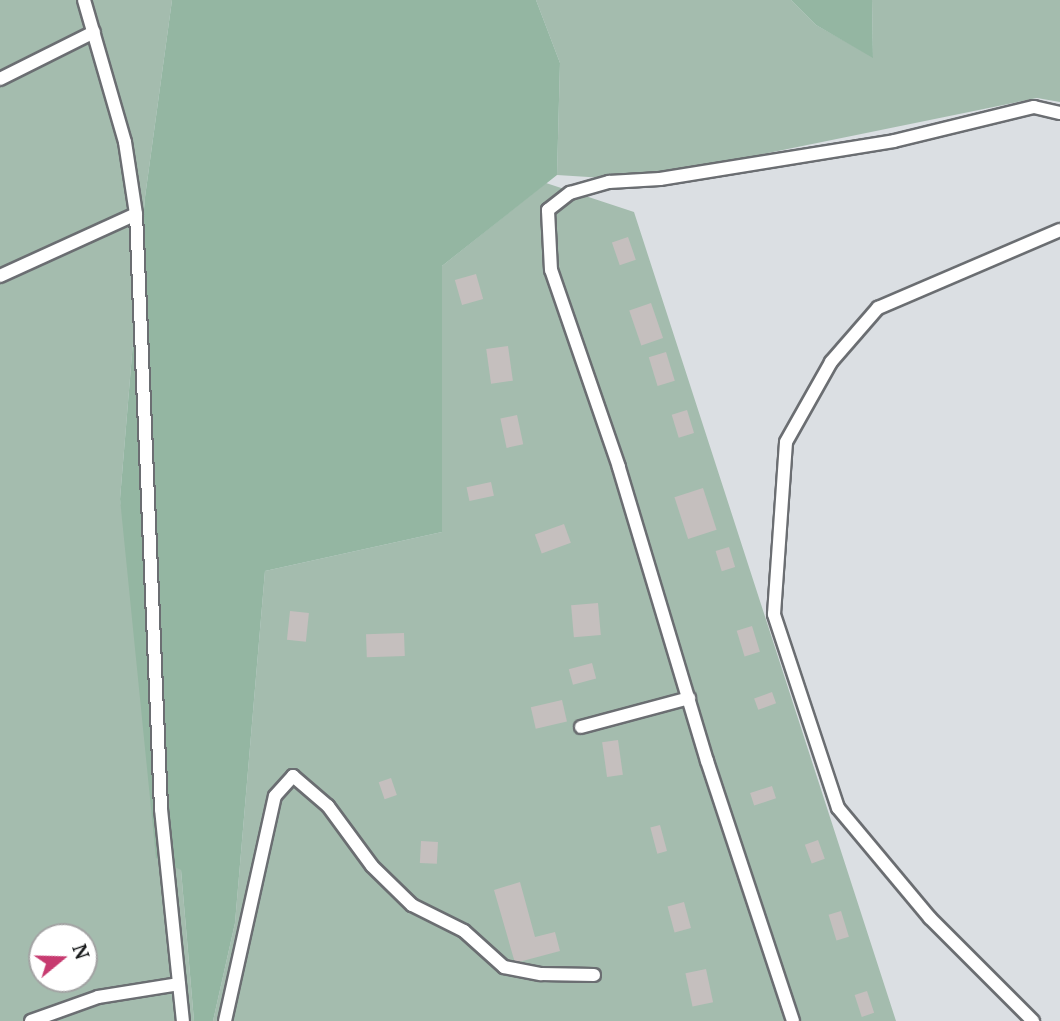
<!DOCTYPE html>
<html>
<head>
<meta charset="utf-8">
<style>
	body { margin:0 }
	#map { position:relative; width:1060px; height:1021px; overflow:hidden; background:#dbdfe3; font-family:"PT Serif",serif }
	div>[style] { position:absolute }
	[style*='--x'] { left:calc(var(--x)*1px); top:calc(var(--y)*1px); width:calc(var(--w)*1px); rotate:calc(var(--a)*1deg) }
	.green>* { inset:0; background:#a4bcae }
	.forest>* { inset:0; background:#94b6a2 }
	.building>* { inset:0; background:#c5bfbe; transform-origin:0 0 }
	.roads { filter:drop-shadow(2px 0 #6b6e72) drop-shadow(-2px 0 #6b6e72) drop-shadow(0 2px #6b6e72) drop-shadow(0 -2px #6b6e72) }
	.lane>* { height:12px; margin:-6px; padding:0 6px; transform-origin:6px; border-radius:6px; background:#fff }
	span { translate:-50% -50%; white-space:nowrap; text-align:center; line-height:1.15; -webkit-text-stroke:5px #fff; paint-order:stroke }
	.north { position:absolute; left:28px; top:923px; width:70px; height:70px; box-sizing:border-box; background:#fff; border:2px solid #a2a3a3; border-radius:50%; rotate:71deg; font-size:19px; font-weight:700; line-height:28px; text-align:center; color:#17191a }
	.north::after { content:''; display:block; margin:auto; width:24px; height:32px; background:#c73b70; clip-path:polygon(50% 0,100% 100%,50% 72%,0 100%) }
</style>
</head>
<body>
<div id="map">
	<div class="green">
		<div style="clip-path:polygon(evenodd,0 0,172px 0,145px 197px,120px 499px,181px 870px,194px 1021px,0 1021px,0 0,42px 937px,84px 937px,84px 979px,42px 979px,42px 937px)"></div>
		<div style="clip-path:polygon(536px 0,791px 0,816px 25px,873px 57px,872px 0,1060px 0,1060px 102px,1037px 98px,636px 180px,557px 175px,560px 63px)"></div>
		<div style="clip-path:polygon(546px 183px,634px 212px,896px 1021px,213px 1021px,235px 923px,265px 571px,442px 532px,442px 266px)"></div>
	</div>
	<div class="forest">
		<div style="clip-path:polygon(172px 0,536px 0,560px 63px,557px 175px,442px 266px,442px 532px,265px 571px,235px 923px,213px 1021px,194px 1021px,181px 870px,156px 858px,120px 499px,145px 197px)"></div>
		<div style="clip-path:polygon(791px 0,872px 0,873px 58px,816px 25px)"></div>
	</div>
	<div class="building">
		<div style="left:628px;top:237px;width:24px;height:17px;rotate:71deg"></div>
		<div style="left:476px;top:274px;width:26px;height:22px;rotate:74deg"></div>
		<div style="left:651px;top:303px;width:37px;height:23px;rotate:71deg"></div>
		<div style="left:508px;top:346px;width:35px;height:22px;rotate:82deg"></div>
		<div style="left:666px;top:352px;width:30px;height:18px;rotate:73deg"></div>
		<div style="left:687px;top:410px;width:24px;height:16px;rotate:73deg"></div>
		<div style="left:517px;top:415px;width:30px;height:17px;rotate:78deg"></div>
		<div style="left:491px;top:482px;width:14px;height:25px;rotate:78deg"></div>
		<div style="left:703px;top:488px;width:44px;height:30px;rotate:72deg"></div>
		<div style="left:564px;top:524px;width:20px;height:31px;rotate:70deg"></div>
		<div style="left:729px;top:547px;width:21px;height:14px;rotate:73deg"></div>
		<div style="left:598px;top:603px;width:32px;height:27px;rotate:85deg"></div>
		<div style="left:290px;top:611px;width:19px;height:29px;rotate:6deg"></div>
		<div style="left:752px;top:626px;width:27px;height:16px;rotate:73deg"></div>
		<div style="left:404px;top:633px;width:23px;height:38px;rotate:88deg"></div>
		<div style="left:592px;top:663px;width:16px;height:24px;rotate:75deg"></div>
		<div style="left:772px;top:692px;width:12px;height:19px;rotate:70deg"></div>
		<div style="left:562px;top:700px;width:22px;height:32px;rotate:77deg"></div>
		<div style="left:618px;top:740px;width:35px;height:16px;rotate:82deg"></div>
		<div style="left:391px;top:778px;width:18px;height:13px;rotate:71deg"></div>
		<div style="left:772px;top:786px;width:13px;height:23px;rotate:72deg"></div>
		<div style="left:660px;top:825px;width:27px;height:10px;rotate:75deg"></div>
		<div style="left:818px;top:840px;width:20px;height:14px;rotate:70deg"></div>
		<div style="left:421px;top:841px;width:17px;height:22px;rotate:3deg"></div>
		<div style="clip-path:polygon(520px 882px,535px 937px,555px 932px,560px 951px,515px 963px,494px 890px)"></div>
		<div style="left:684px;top:902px;width:27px;height:17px;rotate:75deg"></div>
		<div style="left:841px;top:911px;width:27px;height:13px;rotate:73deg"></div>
		<div style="left:706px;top:969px;width:34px;height:21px;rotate:78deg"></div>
		<div style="left:867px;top:991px;width:23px;height:13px;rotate:72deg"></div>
	</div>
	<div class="roads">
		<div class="lane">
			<div style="--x:84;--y:0;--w:148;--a:73.9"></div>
			<div style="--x:125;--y:142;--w:73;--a:81.3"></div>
			<div style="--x:136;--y:214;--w:596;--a:87.59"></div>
			<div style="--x:161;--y:809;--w:213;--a:84.1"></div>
			<div style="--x:0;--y:79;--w:105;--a:-26.6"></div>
			<div style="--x:0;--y:276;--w:149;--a:-24.5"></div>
			<div style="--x:581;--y:727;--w:112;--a:-15"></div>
			<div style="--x:31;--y:1021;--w:71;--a:-19.7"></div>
			<div style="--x:98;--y:997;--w:82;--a:-9.1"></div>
			<div style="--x:225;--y:1021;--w:230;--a:-77.5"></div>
			<div style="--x:275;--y:796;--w:27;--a:-48"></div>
			<div style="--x:293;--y:776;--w:46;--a:40.6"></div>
			<div style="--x:328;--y:806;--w:74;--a:53.7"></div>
			<div style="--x:372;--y:866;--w:56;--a:44.3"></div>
			<div style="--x:412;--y:905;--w:58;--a:26.6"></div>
			<div style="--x:464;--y:931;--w:54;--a:42"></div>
			<div style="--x:504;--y:967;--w:38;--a:11"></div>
			<div style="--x:541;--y:974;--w:53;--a:1.1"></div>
			<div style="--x:793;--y:1021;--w:274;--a:-108.3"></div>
			<div style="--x:707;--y:761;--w:307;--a:-106.7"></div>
			<div style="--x:619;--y:467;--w:208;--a:-109"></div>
			<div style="--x:551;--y:270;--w:60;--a:-92.9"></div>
			<div style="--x:548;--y:210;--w:28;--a:-38"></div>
			<div style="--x:570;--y:193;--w:41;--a:-15.8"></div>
			<div style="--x:609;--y:182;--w:51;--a:-3.4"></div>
			<div style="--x:660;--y:179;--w:237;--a:-9.2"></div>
			<div style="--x:894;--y:141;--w:144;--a:-13.7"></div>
			<div style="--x:1034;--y:107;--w:27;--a:13"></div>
			<div style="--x:1033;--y:1021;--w:146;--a:-135"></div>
			<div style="--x:930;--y:918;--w:143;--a:-129.9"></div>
			<div style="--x:838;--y:808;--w:204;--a:-108.3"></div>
			<div style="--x:774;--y:614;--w:172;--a:-86"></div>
			<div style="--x:786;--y:442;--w:92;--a:-60.6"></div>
			<div style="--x:831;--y:362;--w:72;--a:-49"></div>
			<div style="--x:878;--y:308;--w:198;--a:-23.2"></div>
		</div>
	</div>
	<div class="north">N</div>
</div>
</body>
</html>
